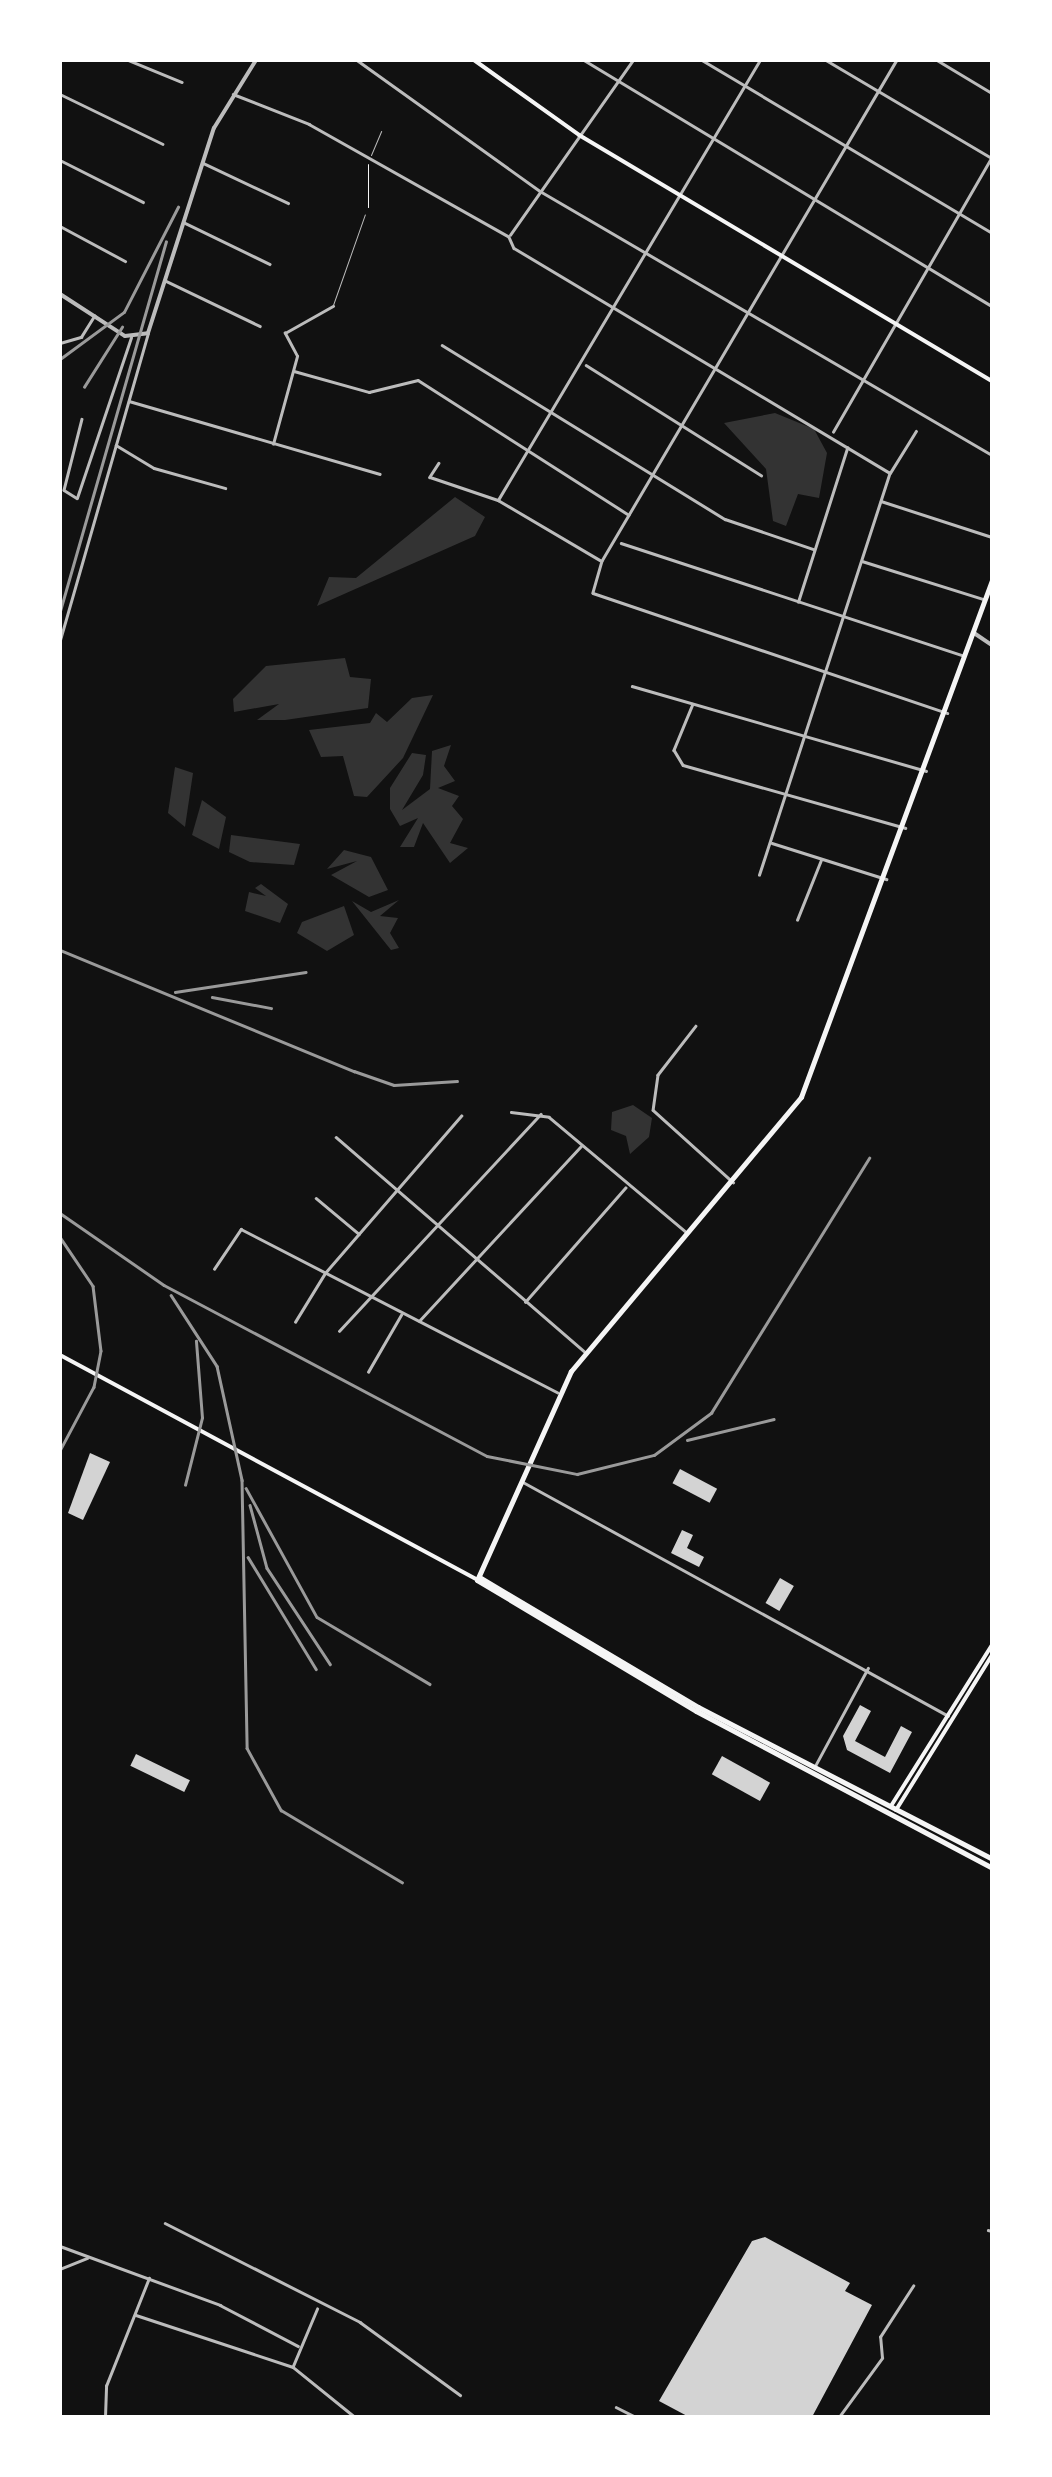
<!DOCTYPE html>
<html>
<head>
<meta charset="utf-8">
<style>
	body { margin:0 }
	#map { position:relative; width:1052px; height:2477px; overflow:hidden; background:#111; font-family:"PT Sans",sans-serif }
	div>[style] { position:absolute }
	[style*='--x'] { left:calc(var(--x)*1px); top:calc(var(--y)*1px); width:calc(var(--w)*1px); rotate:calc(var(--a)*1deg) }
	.water>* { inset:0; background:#333 }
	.building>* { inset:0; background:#d3d3d3; transform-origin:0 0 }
	.path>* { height:1px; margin:-0.5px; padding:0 0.5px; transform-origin:0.5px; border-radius:0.5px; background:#f5f5f5 }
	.service>* { height:1px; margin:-0.5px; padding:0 0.5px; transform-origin:0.5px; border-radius:0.5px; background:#bcbcbc }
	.minor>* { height:2.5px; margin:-1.25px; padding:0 1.25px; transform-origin:1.25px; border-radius:1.25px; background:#bcbcbc }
	.tertiary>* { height:4px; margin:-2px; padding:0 2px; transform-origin:2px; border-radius:2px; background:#bcbcbc }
	.secondary>* { height:4px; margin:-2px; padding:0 2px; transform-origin:2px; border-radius:2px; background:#f5f5f5 }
	.primary>* { height:5px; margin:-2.5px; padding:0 2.5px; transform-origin:2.5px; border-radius:2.5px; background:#f5f5f5 }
	.rail>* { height:2.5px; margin:-1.25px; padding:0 1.25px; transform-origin:1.25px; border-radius:1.25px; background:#9a9a9a }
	span { translate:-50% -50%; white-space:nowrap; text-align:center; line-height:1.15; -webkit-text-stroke:10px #fff; paint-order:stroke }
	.frame { position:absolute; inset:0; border:62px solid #fff; pointer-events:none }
</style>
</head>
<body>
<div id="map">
	<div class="water">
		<div style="clip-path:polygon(775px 413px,814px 429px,827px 453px,819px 498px,798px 494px,786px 526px,773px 521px,766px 469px,724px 423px)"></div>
		<div style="clip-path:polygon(455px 497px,485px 517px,475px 536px,317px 606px,329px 577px,356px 578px)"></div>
		<div style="clip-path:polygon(345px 658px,350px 677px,371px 679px,368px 708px,285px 720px,257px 720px,279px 704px,234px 712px,233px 699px,266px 666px)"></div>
		<div style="clip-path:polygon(433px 695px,403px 758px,367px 797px,354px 796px,343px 756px,321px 757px,309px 730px,370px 723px,376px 713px,387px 722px,412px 698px)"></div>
		<div style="clip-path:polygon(451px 745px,444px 766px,455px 781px,438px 788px,459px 796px,452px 806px,463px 819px,450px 843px,468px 848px,450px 863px,423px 823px,414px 847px,400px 847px,418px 818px,400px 826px,390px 809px,390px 788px,412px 753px,426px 755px,423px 775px,402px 810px,430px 789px,432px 751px)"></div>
		<div style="clip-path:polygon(175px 767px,193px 773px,185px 827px,168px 813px)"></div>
		<div style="clip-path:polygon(202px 800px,226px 817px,219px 849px,192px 835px)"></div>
		<div style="clip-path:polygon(231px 835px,300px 844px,294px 865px,250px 862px,229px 852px)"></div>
		<div style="clip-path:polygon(344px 850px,371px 857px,388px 890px,369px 897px,331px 875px,357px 861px,327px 869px)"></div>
		<div style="clip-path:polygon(261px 884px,288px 904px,280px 923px,245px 911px,249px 892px,266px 896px,255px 888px)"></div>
		<div style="clip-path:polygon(399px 900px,380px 916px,398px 918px,390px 933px,399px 948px,391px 950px,352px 901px,371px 912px)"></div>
		<div style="clip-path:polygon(344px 906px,354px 935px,327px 951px,297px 933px,302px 922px)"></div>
		<div style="clip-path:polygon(633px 1105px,652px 1118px,649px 1137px,630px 1154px,626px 1136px,611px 1130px,612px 1112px)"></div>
	</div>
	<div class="building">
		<div style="clip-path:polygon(90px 1453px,110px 1462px,83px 1520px,68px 1513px)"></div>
		<div style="left:680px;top:1469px;width:42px;height:16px;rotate:28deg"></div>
		<div style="clip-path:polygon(682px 1530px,693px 1535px,687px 1548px,704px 1557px,699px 1567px,671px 1553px)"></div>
		<div style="left:780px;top:1578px;width:16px;height:29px;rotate:30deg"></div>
		<div style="clip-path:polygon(860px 1705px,871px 1711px,855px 1741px,885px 1757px,901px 1726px,912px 1732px,890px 1773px,847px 1750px,843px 1736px)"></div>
		<div style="left:136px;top:1754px;width:60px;height:13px;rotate:26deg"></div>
		<div style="left:722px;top:1756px;width:55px;height:21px;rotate:29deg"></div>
		<div style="clip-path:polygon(765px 2237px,850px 2283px,845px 2291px,872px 2305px,812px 2417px,689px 2417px,659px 2401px,752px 2241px)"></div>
	</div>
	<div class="path">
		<div style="--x:368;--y:164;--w:43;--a:90"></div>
	</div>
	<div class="service">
		<div style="--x:371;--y:155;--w:26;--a:-67"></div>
		<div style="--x:333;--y:305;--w:96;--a:-70.6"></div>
	</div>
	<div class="minor">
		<div style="--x:128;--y:60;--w:58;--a:22.2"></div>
		<div style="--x:357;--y:60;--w:225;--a:35.6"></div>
		<div style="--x:540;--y:191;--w:523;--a:30.29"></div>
		<div style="--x:584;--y:60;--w:476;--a:31.1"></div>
		<div style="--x:702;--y:60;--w:338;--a:30.8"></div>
		<div style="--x:826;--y:60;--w:193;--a:30.6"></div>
		<div style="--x:897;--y:60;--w:581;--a:120.49"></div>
		<div style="--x:602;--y:561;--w:33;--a:106"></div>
		<div style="--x:593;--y:593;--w:374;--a:18.7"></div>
		<div style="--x:937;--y:60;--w:64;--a:31"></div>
		<div style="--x:60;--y:94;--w:114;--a:25.9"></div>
		<div style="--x:233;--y:94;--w:82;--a:21.5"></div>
		<div style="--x:309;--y:124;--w:228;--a:29.4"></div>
		<div style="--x:60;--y:160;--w:93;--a:26.8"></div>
		<div style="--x:203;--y:163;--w:94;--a:25.2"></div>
		<div style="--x:185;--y:223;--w:94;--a:25.8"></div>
		<div style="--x:60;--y:226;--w:74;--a:28.3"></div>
		<div style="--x:510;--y:235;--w:214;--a:-54.9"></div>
		<div style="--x:509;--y:237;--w:12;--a:66"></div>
		<div style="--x:514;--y:248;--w:437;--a:30.9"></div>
		<div style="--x:166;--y:281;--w:104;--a:25.6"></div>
		<div style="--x:60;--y:343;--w:22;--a:-16"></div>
		<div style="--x:81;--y:337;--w:25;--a:-58"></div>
		<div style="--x:442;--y:345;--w:332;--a:31.6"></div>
		<div style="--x:725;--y:519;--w:93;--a:18.8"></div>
		<div style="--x:586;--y:365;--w:207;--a:32.2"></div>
		<div style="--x:294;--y:371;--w:78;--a:15.6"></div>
		<div style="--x:369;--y:392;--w:50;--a:-13.8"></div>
		<div style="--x:418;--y:380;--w:250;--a:32.6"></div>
		<div style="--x:129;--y:401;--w:261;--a:16.2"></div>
		<div style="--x:82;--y:419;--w:73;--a:104.2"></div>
		<div style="--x:64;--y:490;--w:15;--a:32"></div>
		<div style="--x:77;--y:498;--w:169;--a:-71.4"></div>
		<div style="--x:833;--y:432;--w:318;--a:-60"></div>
		<div style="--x:273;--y:444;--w:91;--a:-74.7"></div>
		<div style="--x:297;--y:356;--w:26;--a:-118"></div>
		<div style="--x:285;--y:333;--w:55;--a:-29.4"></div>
		<div style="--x:116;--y:445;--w:44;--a:31.2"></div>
		<div style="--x:154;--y:468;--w:74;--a:15.7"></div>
		<div style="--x:439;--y:463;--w:17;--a:123"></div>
		<div style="--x:430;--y:477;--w:72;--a:18.7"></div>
		<div style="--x:498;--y:500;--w:118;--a:30.5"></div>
		<div style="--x:498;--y:500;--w:512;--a:-59.23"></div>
		<div style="--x:881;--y:501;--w:117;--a:18"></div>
		<div style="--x:621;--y:543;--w:361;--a:18.2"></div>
		<div style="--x:862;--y:561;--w:127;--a:17.4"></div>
		<div style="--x:798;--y:602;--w:162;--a:-72.3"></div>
		<div style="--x:60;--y:640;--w:318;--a:-74"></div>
		<div style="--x:632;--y:686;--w:306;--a:16.1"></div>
		<div style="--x:693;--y:704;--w:50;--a:112.4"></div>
		<div style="--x:674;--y:750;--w:17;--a:59"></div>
		<div style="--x:683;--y:765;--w:231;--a:15.8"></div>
		<div style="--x:772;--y:843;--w:120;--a:17.5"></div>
		<div style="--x:759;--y:875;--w:423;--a:-72"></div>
		<div style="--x:890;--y:473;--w:49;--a:-58.2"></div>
		<div style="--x:797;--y:920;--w:65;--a:-68.2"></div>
		<div style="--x:696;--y:1026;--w:62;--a:127.8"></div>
		<div style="--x:658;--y:1075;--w:35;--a:98"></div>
		<div style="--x:653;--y:1110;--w:108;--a:42"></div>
		<div style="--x:511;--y:1112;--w:38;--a:7"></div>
		<div style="--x:549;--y:1117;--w:180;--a:40"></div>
		<div style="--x:336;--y:1137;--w:328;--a:40.8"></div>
		<div style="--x:316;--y:1198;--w:56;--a:39.9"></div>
		<div style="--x:214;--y:1269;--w:48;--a:-56"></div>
		<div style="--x:241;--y:1229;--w:356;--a:27.3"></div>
		<div style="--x:525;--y:1302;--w:152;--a:-48.7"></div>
		<div style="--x:419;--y:1321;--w:238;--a:-47.2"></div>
		<div style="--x:295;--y:1322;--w:57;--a:-58.5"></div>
		<div style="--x:325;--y:1273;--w:208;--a:-49.1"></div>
		<div style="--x:339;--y:1331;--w:296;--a:-47.1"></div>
		<div style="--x:368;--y:1372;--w:66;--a:-59.9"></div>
		<div style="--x:523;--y:1482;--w:485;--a:28.8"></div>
		<div style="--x:815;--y:1766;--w:111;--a:-61.6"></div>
		<div style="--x:165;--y:2223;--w:219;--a:26.9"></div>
		<div style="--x:360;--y:2322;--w:124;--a:36.1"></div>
		<div style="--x:988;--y:2230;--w:4;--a:14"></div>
		<div style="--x:60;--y:2246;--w:171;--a:20.2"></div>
		<div style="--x:220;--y:2305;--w:88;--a:27.7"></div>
		<div style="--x:60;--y:2269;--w:29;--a:-22"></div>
		<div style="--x:136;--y:2315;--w:165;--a:18.3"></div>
		<div style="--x:293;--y:2367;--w:80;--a:38.9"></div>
		<div style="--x:293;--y:2366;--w:62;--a:-67.2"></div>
		<div style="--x:616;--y:2407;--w:22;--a:27"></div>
		<div style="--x:105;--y:2417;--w:31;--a:-88"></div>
		<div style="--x:106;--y:2386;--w:116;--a:-68.3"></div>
		<div style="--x:839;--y:2417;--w:73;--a:-53.9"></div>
		<div style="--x:882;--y:2358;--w:21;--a:-95"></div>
		<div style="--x:880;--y:2337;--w:61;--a:-57.1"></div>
	</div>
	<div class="tertiary">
		<div style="--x:60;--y:294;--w:77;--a:32.9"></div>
		<div style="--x:125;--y:336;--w:23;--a:-7"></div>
		<div style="--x:148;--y:333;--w:215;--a:-72.2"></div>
		<div style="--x:214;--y:128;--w:80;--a:-58.3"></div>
		<div style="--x:974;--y:633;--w:22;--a:34"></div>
	</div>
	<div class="secondary">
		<div style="--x:474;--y:60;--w:129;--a:35.5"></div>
		<div style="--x:579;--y:135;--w:481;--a:30.8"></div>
		<div style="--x:60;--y:1355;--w:474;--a:28.3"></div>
		<div style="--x:891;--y:1806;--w:190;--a:-57.9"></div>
		<div style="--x:896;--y:1810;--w:182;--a:-58.2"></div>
	</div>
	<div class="primary">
		<div style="--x:992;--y:580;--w:551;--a:110.28"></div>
		<div style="--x:801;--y:1097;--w:358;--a:130"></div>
		<div style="--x:571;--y:1371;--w:229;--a:114.2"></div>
		<div style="--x:477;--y:1580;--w:255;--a:30.9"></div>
		<div style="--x:696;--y:1711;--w:335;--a:27.9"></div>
		<div style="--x:479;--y:1577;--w:255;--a:30.7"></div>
		<div style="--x:698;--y:1707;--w:331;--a:27.3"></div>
	</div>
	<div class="rail">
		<div style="--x:60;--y:359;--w:79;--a:-36.3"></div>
		<div style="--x:124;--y:312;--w:118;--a:-62.8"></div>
		<div style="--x:84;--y:387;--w:71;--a:-57.7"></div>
		<div style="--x:60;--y:611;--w:384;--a:-74"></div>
		<div style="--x:60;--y:950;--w:318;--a:22.4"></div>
		<div style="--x:354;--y:1071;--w:42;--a:19.3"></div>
		<div style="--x:394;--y:1085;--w:63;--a:-3.6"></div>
		<div style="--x:175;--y:992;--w:132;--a:-8.7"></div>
		<div style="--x:212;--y:997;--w:60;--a:10.6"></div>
		<div style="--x:60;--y:1213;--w:126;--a:34.7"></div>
		<div style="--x:164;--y:1285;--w:365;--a:27.9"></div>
		<div style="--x:487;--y:1456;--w:92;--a:11.3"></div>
		<div style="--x:577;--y:1474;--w:79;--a:-13.9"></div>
		<div style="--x:654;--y:1455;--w:71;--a:-36.4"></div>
		<div style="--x:711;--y:1413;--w:300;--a:-58.2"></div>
		<div style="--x:60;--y:1237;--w:59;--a:56"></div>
		<div style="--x:93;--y:1286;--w:65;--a:83"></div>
		<div style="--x:101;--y:1351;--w:37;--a:101"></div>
		<div style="--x:94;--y:1387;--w:72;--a:118"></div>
		<div style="--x:171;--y:1295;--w:85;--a:57.1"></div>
		<div style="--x:217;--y:1366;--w:117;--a:77.6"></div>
		<div style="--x:242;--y:1480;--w:268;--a:88.9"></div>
		<div style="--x:247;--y:1748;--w:71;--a:61.3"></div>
		<div style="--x:281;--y:1810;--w:141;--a:30.8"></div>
		<div style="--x:687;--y:1440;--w:89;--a:-13.6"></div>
		<div style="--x:185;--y:1485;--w:69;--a:-75.8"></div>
		<div style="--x:202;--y:1418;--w:77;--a:-94.5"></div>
		<div style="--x:246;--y:1488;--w:147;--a:61.2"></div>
		<div style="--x:317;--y:1617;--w:131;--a:30.7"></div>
		<div style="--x:250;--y:1505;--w:65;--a:74.9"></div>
		<div style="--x:267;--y:1568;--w:115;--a:56.7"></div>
		<div style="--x:248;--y:1557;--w:131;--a:58.7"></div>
	</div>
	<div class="frame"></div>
</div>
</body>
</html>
